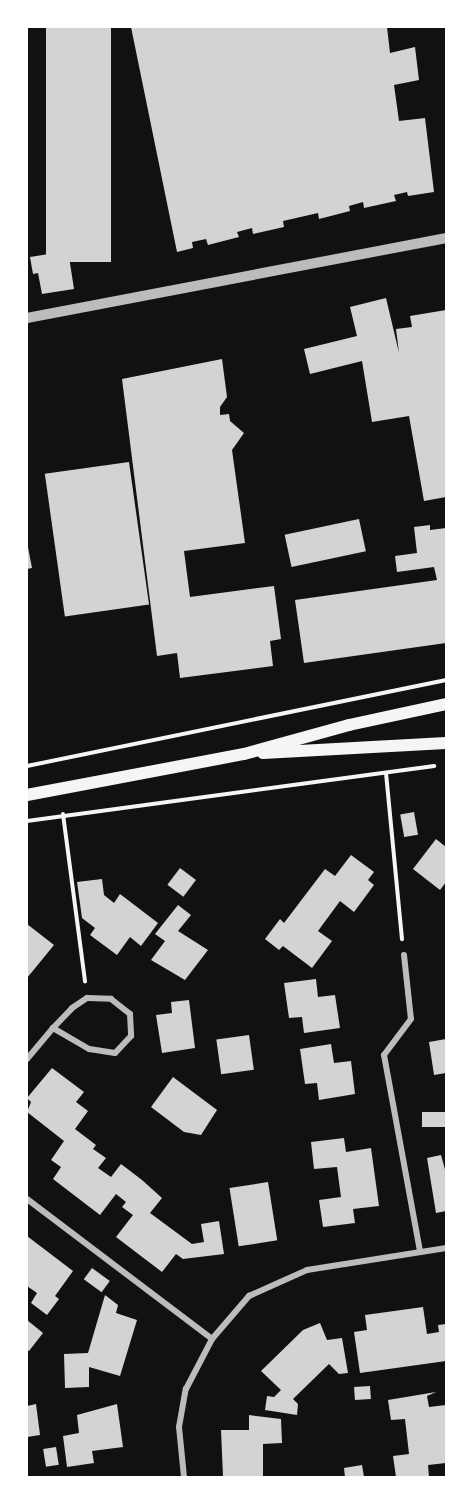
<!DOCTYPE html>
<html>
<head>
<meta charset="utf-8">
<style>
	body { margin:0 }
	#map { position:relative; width:473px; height:1504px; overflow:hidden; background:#111; font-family:"Source Sans 3",sans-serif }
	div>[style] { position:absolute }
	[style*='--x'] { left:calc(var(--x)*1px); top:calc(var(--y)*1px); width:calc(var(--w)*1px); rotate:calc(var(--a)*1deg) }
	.building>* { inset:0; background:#d3d3d3; transform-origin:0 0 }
	.path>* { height:4px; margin:-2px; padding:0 2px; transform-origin:2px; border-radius:2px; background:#f5f5f5 }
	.minor>* { height:6px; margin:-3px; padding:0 3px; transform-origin:3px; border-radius:3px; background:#bcbcbc }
	.tertiary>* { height:10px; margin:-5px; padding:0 5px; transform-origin:5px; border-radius:5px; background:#bcbcbc }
	.secondary>* { height:12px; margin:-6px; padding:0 6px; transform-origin:6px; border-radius:6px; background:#f5f5f5 }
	span { translate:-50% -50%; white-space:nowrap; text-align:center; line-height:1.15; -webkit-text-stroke:4.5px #fff; paint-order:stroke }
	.frame { position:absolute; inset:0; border:28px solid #fff; pointer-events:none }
</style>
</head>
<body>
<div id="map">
	<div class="building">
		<div style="left:46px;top:27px;width:65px;height:235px"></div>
		<div style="clip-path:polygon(131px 27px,387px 27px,390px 53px,415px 47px,419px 80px,394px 85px,399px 121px,425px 118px,434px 192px,408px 196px,407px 192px,394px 195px,396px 201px,364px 208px,363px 202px,349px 206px,350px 211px,319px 219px,318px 213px,283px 221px,284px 227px,253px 234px,252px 228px,237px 232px,239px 237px,208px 245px,206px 239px,192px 242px,193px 248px,177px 252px)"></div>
		<div style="clip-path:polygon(65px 231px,74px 289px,42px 294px,38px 273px,33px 274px,30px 257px,55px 253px,52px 233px)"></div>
		<div style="clip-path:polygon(386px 298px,399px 353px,396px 329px,412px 327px,410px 316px,446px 310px,446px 497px,424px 501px,409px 416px,372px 422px,362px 361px,310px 374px,304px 349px,357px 336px,350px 307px)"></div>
		<div style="clip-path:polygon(222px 359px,227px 397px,220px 407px,220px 415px,229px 414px,230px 421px,244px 433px,232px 450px,245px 543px,184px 551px,190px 597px,274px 586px,281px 639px,270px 641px,273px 666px,180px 678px,177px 653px,157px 656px,122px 379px)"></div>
		<div style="left:129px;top:462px;width:144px;height:85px;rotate:82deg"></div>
		<div style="left:359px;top:519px;width:33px;height:76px;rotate:78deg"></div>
		<div style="clip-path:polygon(430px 525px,430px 530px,446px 528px,446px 643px,304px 663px,295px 600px,437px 580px,434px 567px,397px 572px,395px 556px,417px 553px,414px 527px)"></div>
		<div style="clip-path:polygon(27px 542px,32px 568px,27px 569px)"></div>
		<div style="left:414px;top:812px;width:23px;height:14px;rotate:80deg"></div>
		<div style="clip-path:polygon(436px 839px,446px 847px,446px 882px,440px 890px,413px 869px)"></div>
		<div style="clip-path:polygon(351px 855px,374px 872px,368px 880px,374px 885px,354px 912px,340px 901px,318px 931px,332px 941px,312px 968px,283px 946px,279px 950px,265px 939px,280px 919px,284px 923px,325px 869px,335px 876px)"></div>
		<div style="left:180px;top:868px;width:20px;height:21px;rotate:37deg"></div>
		<div style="clip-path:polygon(102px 879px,104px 895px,114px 903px,120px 894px,158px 923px,141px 946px,130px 937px,117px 955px,90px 935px,95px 928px,82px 918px,77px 882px)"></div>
		<div style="clip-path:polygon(178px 905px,191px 915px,178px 931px,208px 950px,185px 980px,151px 960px,165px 941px,155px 934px)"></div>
		<div style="clip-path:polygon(27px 924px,54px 945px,27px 978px)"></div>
		<div style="clip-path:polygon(316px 979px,318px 997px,335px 995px,340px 1028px,304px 1033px,302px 1017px,289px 1018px,284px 983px)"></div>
		<div style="clip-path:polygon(189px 1000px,195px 1048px,162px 1053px,156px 1015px,172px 1013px,171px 1002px)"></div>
		<div style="left:249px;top:1035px;width:35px;height:33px;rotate:82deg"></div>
		<div style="clip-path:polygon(446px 1039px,446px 1073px,434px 1075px,429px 1042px)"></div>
		<div style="clip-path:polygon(331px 1044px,334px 1063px,351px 1061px,355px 1094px,319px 1100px,317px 1083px,305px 1084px,300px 1049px)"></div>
		<div style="clip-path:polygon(52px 1068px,84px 1092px,76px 1102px,88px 1111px,75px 1129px,96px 1145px,93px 1149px,106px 1158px,98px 1168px,111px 1177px,121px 1164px,142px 1180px,162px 1198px,150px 1213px,192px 1244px,204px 1242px,201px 1224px,219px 1221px,224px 1254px,183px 1259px,176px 1254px,162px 1272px,116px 1237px,133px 1215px,122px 1207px,126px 1202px,116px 1194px,100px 1215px,53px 1179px,61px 1167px,51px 1160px,64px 1141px,27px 1112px,31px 1102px,27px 1098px)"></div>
		<div style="clip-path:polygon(173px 1077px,217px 1110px,201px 1135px,184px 1132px,151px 1107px)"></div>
		<div style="left:446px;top:1112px;width:15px;height:24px;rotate:90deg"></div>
		<div style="clip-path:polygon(344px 1138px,346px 1152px,371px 1148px,379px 1206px,353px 1209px,355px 1223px,323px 1227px,319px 1200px,341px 1197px,337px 1167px,314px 1169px,311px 1142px)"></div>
		<div style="clip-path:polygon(441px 1155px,446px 1173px,446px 1211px,436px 1213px,427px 1158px)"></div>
		<div style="left:268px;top:1182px;width:59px;height:39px;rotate:81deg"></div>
		<div style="clip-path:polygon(27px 1236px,73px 1271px,55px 1296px,59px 1299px,47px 1315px,31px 1303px,37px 1293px,27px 1286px)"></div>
		<div style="left:92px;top:1268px;width:22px;height:14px;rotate:36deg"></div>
		<div style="clip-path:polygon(105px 1295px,118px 1305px,116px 1313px,137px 1320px,120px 1376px,89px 1367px,89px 1387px,65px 1388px,64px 1354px,88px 1353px)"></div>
		<div style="clip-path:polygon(423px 1307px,427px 1334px,439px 1332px,438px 1325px,446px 1324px,446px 1361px,360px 1373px,354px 1332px,367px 1330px,365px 1315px)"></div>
		<div style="clip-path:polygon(27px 1320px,43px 1333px,29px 1351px,27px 1350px)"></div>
		<div style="clip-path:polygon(320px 1323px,327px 1340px,342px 1338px,348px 1373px,339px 1374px,329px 1364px,293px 1399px,298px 1404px,297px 1415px,265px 1410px,267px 1396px,274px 1397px,281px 1390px,261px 1371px,303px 1330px)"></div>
		<div style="left:370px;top:1386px;width:13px;height:16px;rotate:86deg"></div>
		<div style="clip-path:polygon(436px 1392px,427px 1396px,429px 1407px,446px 1405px,446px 1463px,428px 1465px,429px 1477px,396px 1477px,393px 1456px,409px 1454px,405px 1419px,391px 1420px,388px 1400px)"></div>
		<div style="clip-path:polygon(36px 1404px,40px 1435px,27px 1437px,27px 1406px)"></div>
		<div style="clip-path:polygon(117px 1404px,123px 1447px,92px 1451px,94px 1463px,67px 1467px,63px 1436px,79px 1433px,77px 1415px)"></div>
		<div style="clip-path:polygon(249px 1415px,281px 1419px,282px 1443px,263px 1444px,263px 1477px,223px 1477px,221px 1430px,249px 1430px)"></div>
		<div style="left:56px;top:1447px;width:18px;height:13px;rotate:81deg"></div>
		<div style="clip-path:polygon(362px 1465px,364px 1477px,345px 1477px,344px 1468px)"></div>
	</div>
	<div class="path">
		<div style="--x:27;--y:766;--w:428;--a:-11.6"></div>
		<div style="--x:386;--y:773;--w:167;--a:84.5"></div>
		<div style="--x:63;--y:814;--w:169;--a:82.5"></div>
		<div style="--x:27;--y:821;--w:411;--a:-7.7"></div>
	</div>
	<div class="minor">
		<div style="--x:404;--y:955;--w:64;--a:83.8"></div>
		<div style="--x:411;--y:1019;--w:45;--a:126.9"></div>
		<div style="--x:384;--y:1055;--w:200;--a:79.6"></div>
		<div style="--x:27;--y:1059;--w:40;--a:-50"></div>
		<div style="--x:53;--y:1028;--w:28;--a:-46"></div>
		<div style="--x:72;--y:1008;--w:18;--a:-34"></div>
		<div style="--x:87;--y:998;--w:24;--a:2"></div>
		<div style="--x:111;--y:999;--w:24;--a:38"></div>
		<div style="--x:130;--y:1014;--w:22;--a:87"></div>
		<div style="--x:131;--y:1036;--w:23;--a:133"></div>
		<div style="--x:115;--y:1053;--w:26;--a:-171"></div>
		<div style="--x:89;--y:1049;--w:42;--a:-149.7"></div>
		<div style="--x:27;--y:1199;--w:232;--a:37.1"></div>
		<div style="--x:184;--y:1477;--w:50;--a:-95.7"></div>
		<div style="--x:179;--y:1427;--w:39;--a:-80"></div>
		<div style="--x:186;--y:1389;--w:56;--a:-62.5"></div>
		<div style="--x:212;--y:1339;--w:57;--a:-49.3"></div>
		<div style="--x:249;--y:1296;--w:64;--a:-24.1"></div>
		<div style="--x:307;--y:1270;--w:141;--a:-9"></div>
	</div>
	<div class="tertiary">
		<div style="--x:27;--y:318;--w:427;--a:-10.8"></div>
	</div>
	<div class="secondary">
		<div style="--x:263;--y:753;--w:183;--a:-3.1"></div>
		<div style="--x:27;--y:795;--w:221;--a:-10.7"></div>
		<div style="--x:244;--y:754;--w:109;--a:-15.4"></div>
		<div style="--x:349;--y:725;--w:99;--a:-12.2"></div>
	</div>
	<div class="frame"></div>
</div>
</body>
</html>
